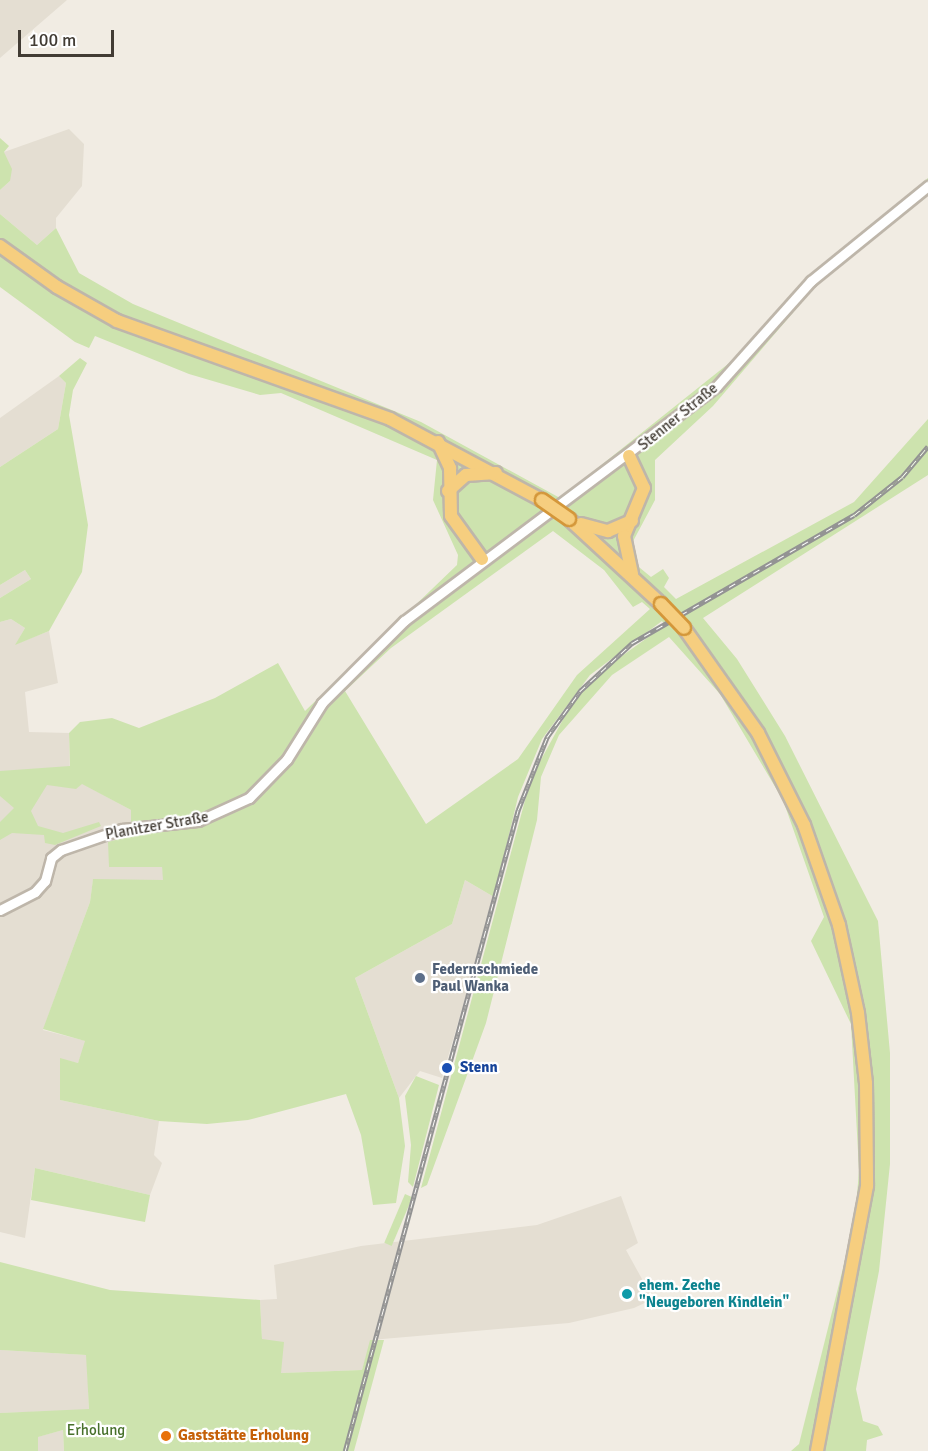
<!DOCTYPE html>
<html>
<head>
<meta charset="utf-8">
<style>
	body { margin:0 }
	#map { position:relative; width:928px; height:1451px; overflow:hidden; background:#f1ece3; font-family:Signika,sans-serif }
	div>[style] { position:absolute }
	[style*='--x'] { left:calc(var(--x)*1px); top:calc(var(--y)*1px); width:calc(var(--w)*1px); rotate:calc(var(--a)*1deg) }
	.residential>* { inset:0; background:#e4ded2 }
	.green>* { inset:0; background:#cde3ae; transform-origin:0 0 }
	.roads { filter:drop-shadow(2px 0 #beb6aa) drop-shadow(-2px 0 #beb6aa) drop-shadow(0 2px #beb6aa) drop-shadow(0 -2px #beb6aa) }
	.tertiary>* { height:9px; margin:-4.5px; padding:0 4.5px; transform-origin:4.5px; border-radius:4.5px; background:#fff }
	.trunk>* { height:12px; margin:-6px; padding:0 6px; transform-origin:6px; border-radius:6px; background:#f6ce7f }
	.rail>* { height:4.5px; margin-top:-2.25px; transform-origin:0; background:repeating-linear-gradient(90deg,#fff 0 7px,#939393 0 14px); box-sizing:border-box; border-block:2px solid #939393 }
	.bridges { filter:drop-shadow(2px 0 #d4973a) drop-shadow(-2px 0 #d4973a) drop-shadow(0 2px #d4973a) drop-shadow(0 -2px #d4973a) }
	.trunk-bridge>* { height:12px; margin:-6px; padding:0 6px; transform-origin:6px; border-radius:6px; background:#f6ce7f }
	.dots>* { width:16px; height:16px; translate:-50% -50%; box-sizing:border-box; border:3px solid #fff; border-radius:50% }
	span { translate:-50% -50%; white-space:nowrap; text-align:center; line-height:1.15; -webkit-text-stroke:4.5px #fff; paint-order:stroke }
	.street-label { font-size:15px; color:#423c34 }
	.service-label { font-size:15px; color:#4e5e75; font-weight:700 }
	.left { translate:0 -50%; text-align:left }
	.transit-label { font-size:15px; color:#164399; font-weight:700 }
	.culture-label { font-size:15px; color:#0d838f; font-weight:700 }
	.park-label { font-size:15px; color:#47702b }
	.food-label { font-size:15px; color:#c56008; font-weight:700 }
	.scale { position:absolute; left:18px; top:30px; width:96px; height:27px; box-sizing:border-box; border:3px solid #423c34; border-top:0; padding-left:8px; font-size:18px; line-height:21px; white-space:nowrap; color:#423c34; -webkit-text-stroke:4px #fff; paint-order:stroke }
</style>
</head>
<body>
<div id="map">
	<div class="residential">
		<div style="clip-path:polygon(0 0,67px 0,0 58px)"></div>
		<div style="clip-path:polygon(69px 129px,84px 144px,82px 186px,56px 218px,56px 228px,37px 245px,0 214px,0 190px,10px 181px,4px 152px)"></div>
		<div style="clip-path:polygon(59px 376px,66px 383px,58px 429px,0 467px,0 418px)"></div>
		<div style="clip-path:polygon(25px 570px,31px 579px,0 598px,0 585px)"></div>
		<div style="clip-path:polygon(11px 619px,25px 628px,16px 644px,49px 631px,58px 683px,25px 692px,29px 732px,69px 733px,70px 777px,131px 810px,131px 836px,109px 866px,162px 867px,164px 880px,93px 880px,90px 902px,43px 1030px,86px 1041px,78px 1063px,60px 1059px,60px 1100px,159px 1121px,154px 1155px,162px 1163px,150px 1195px,35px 1168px,25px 1238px,0 1232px,0 622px)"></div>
		<div style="clip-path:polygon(465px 880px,494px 897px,442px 1078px,420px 1071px,399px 1098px,355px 978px,452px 924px)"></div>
		<div style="clip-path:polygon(621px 1196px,638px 1243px,626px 1250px,653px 1299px,634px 1308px,569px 1323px,371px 1340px,362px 1370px,281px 1373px,262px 1339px,260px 1300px,277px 1299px,274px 1265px,361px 1246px,537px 1225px)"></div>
		<div style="clip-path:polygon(0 1350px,87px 1355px,89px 1410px,0 1413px)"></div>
		<div style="clip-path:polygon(63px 1430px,64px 1451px,38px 1451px,37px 1437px)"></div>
	</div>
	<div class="green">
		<div style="clip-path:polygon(0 138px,9px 146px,4px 152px,12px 169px,10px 181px,0 190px)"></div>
		<div style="clip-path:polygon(evenodd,928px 178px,928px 192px,815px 287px,713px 406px,655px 460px,655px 500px,630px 547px,634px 563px,651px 577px,663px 569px,669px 578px,664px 587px,676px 599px,854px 502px,928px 419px,928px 475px,703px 618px,737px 659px,785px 736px,878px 921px,890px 1053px,890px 1164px,879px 1271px,856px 1389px,863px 1421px,878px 1426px,883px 1435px,867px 1440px,866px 1451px,825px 1451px,837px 1388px,823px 1387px,810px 1451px,791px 1451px,799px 1444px,855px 1220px,859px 1170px,851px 1024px,811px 941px,824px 917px,783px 800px,720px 694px,669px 637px,612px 675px,559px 735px,541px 777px,537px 820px,486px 1023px,427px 1185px,421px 1188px,531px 778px,572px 703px,608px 666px,665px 625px,662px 621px,590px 675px,542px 739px,518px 797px,494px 897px,465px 880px,452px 924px,355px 978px,399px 1098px,405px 1146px,396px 1203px,373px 1205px,361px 1135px,346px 1094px,248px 1120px,207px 1124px,159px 1121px,60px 1100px,60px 1058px,78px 1063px,85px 1041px,43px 1029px,90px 902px,93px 879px,163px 880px,162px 867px,109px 867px,108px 842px,131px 836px,131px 810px,82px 784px,76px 789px,47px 785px,31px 811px,38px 826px,63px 833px,99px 822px,101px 826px,55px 845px,45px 843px,44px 835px,12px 833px,0 840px,0 822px,14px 808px,0 796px,0 771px,70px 766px,69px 733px,80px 722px,112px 718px,139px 728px,215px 698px,278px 663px,305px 711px,457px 565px,458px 555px,433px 500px,437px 460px,281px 393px,260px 395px,189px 374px,95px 336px,89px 348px,75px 342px,0 287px,0 214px,37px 245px,56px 228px,79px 273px,133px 304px,421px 422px,560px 498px,748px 348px,795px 290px,928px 178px,553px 531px,604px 570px,633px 607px,642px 602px,650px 609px,577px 675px,518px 759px,426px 824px,345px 691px,391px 648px,553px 531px)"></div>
		<div style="clip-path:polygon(80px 358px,87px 363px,73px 390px,69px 415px,88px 525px,82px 572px,49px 631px,15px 645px,25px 628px,11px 619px,0 622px,0 598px,31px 579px,25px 570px,0 585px,0 467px,58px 429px,66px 383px,59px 376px)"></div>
		<div style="clip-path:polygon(416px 1076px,439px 1085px,413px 1187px,408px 1182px,411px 1145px,405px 1096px)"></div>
		<div style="clip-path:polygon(35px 1168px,150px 1195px,145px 1222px,31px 1200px)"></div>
		<div style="left:405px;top:1194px;width:8px;height:53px;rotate:23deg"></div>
		<div style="clip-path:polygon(0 1262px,110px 1290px,260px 1300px,262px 1339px,284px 1342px,281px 1373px,362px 1370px,370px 1340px,384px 1340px,354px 1451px,64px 1451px,63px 1430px,38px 1437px,38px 1451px,0 1451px,0 1413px,89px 1409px,86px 1355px,0 1350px)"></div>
	</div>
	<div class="roads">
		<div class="tertiary">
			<div style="--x:0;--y:910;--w:39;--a:-27"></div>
			<div style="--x:35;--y:892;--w:15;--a:-48"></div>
			<div style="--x:45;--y:881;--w:24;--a:-75"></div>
			<div style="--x:51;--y:858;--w:13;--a:-39"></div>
			<div style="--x:61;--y:850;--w:65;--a:-19"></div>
			<div style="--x:122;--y:829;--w:76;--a:-6"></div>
			<div style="--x:198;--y:821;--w:56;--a:-24.3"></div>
			<div style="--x:249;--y:798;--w:54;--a:-45.7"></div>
			<div style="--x:287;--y:759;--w:66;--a:-58"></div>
			<div style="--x:322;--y:703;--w:116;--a:-45"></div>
			<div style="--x:404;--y:621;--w:391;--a:-36.9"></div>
			<div style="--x:717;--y:386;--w:141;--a:-48.2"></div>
			<div style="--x:811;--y:281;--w:151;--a:-39.1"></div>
		</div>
		<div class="trunk">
			<div style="--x:0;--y:246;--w:70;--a:35.7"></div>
			<div style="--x:57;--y:287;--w:69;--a:29.5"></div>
			<div style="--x:117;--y:321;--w:290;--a:19.7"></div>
			<div style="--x:390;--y:419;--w:172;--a:28.1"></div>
			<div style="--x:438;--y:442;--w:29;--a:65"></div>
			<div style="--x:450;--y:468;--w:48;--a:88.8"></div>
			<div style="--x:451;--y:516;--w:53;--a:54.2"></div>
			<div style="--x:629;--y:456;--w:35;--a:65"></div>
			<div style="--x:644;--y:488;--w:52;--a:112.6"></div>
			<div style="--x:624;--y:536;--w:39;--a:78"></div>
			<div style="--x:448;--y:491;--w:24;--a:-42"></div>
			<div style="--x:466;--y:475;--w:30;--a:-4"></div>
			<div style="--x:569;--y:519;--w:125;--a:42.7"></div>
			<div style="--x:581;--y:524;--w:28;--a:15"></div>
			<div style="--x:608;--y:531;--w:26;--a:-23"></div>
			<div style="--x:684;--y:628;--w:128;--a:54.8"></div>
			<div style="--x:758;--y:733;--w:103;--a:63.4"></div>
			<div style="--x:804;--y:825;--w:106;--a:70.7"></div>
			<div style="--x:839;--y:925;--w:90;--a:77.8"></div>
			<div style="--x:858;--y:1013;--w:70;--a:83.5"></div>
			<div style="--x:866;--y:1083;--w:103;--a:89.4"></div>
			<div style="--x:867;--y:1186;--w:270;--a:100.7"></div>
		</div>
	</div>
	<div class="rail">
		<div style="--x:345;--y:1451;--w:664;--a:-74.9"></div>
		<div style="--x:518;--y:810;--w:79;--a:-68.3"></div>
		<div style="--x:547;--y:737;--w:57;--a:-54.3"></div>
		<div style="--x:580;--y:691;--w:71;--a:-42.7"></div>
		<div style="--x:632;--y:643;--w:256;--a:-30"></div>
		<div style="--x:854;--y:515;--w:61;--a:-38.4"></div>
		<div style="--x:902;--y:477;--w:40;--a:-50"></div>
	</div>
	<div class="bridges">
		<div class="trunk-bridge">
			<div style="--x:542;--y:500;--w:33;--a:35"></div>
			<div style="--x:661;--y:604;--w:33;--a:46"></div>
		</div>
	</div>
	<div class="dots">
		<div style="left:420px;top:978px;background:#5c6f8a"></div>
		<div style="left:447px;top:1068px;background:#1a4fb4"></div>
		<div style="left:627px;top:1294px;background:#0f9aa8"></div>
		<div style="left:166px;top:1436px;background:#e8710a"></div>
	</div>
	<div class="street-label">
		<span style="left:678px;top:417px;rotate:-39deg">Stenner Straße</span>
		<span style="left:157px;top:826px;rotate:-10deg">Planitzer Straße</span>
	</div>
	<div class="service-label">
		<span class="left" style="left:432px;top:978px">Federnschmiede<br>Paul Wanka</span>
	</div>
	<div class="transit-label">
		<span class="left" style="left:460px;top:1068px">Stenn</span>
	</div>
	<div class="culture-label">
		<span class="left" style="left:639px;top:1294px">ehem. Zeche<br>"Neugeboren Kindlein"</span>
	</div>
	<div class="park-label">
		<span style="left:96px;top:1431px">Erholung</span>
	</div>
	<div class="food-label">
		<span class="left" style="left:178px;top:1436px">Gaststätte Erholung</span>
	</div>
	<div class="scale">100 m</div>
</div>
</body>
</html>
